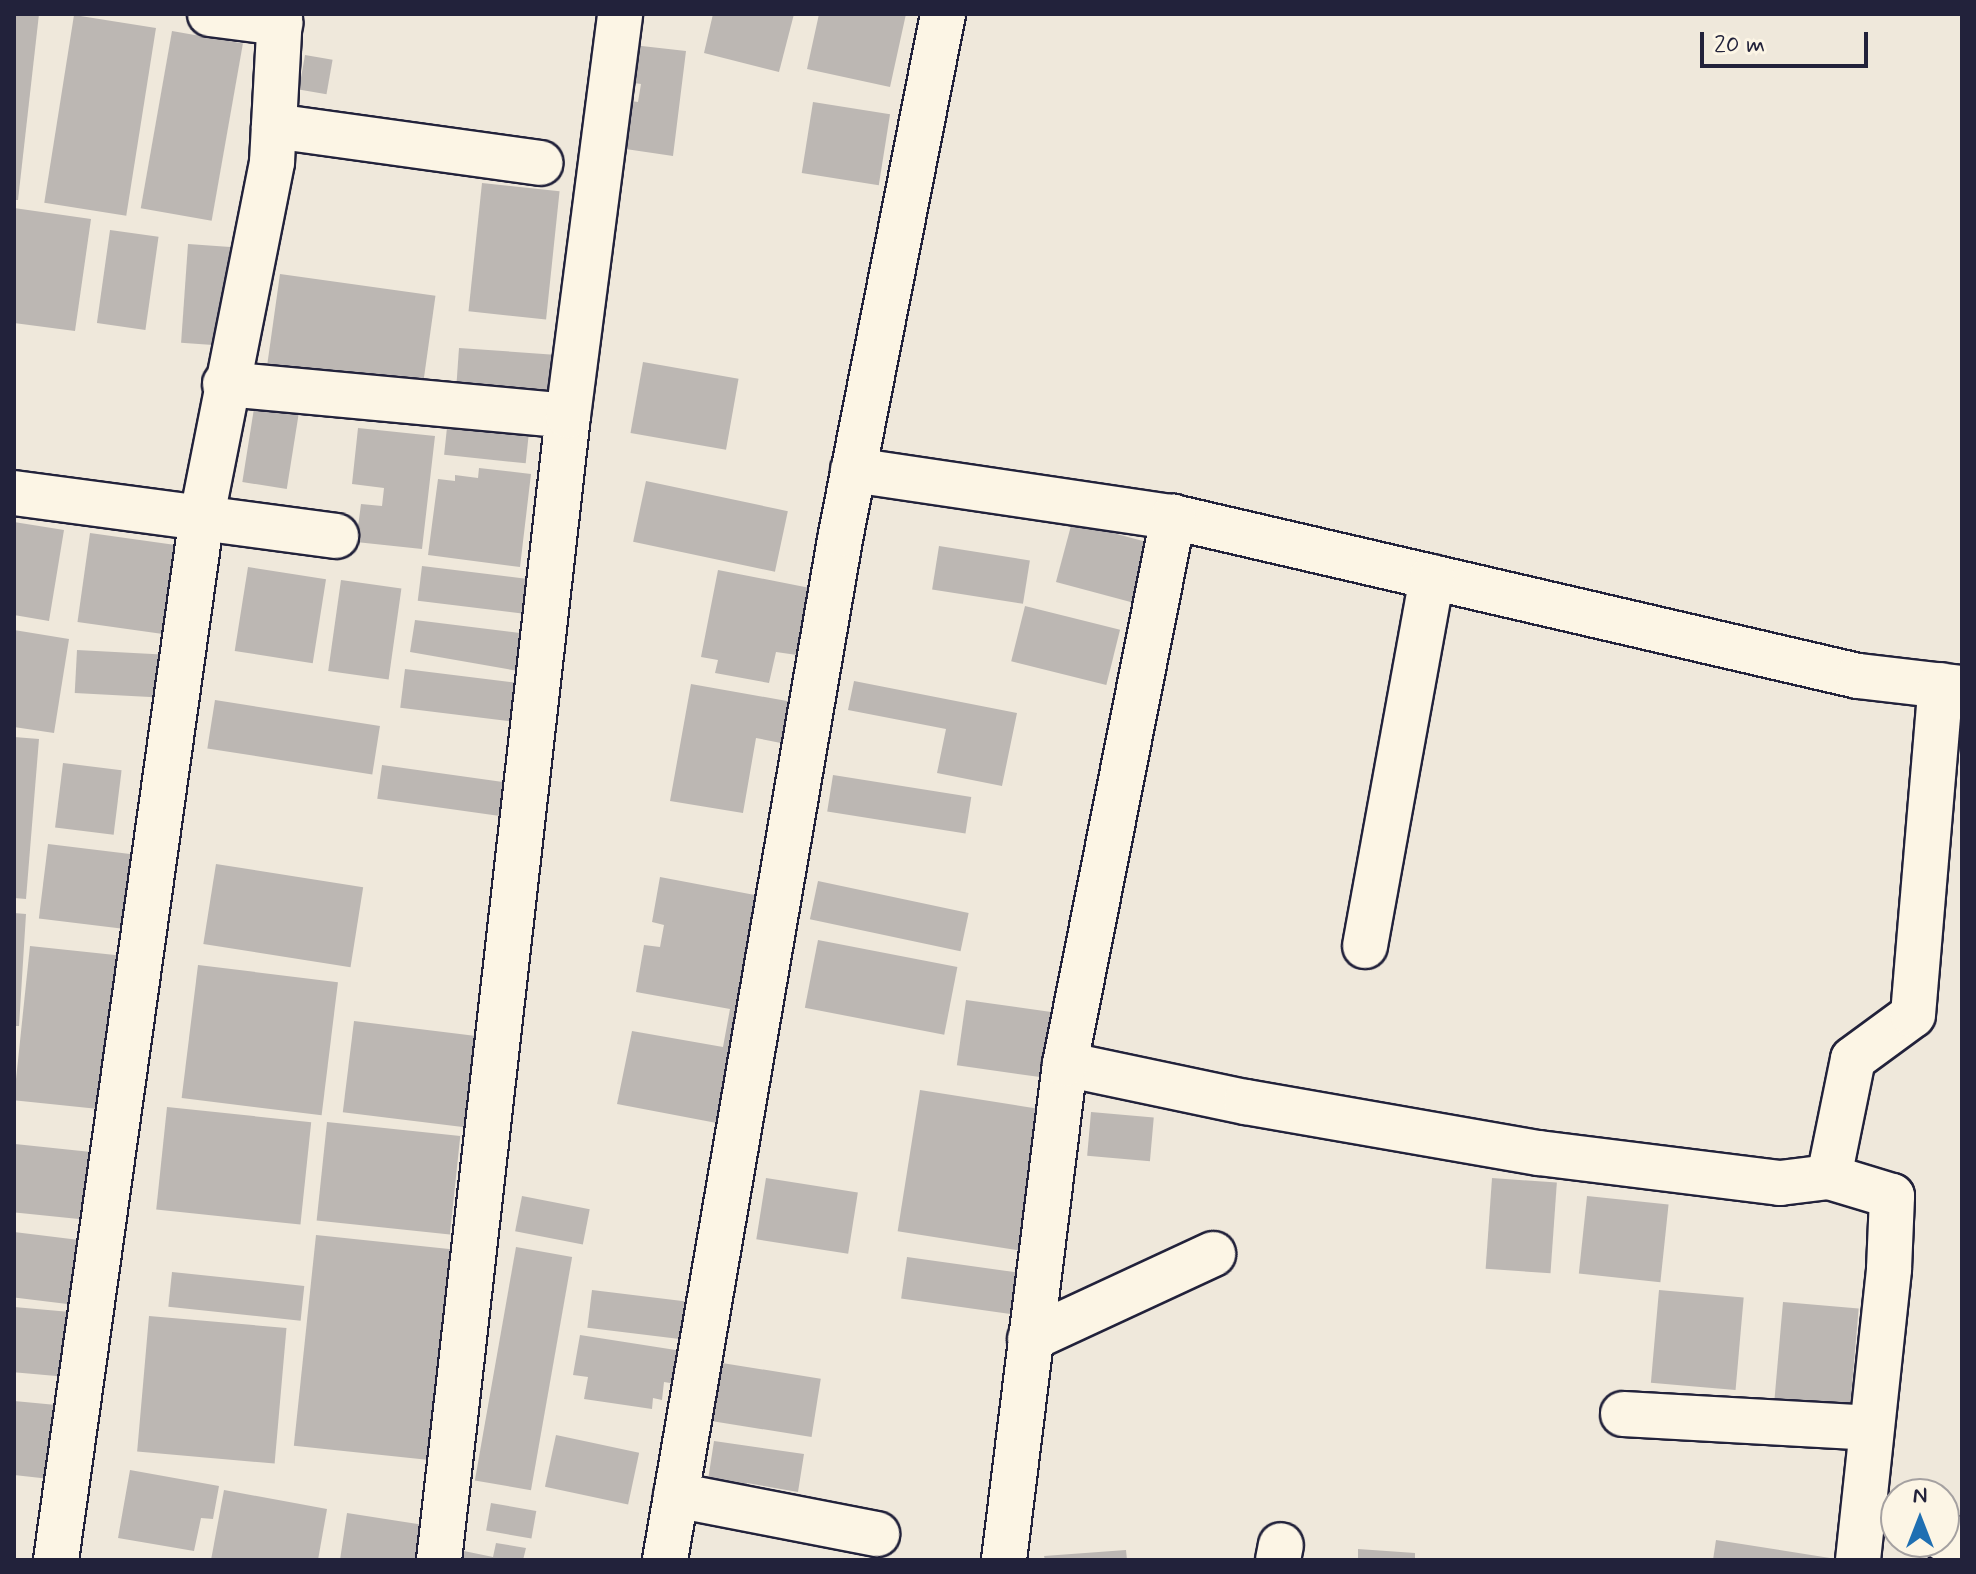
<!DOCTYPE html>
<html>
<head>
<meta charset="utf-8">
<style>
	body { margin:0 }
	#map { position:relative; width:1976px; height:1574px; overflow:hidden; background:#efe8db; font-family:Mynerve,sans-serif }
	div>[style] { position:absolute }
	[style*='--x'] { left:calc(var(--x)*1px); top:calc(var(--y)*1px); width:calc(var(--w)*1px); rotate:calc(var(--a)*1deg) }
	.building>* { inset:0; background:#bcb7b3; transform-origin:0 0 }
	.roads { filter:drop-shadow(2px 0 #22223b) drop-shadow(-2px 0 #22223b) drop-shadow(0 2px #22223b) drop-shadow(0 -2px #22223b) }
	.street>* { height:44px; margin:-22px; padding:0 22px; transform-origin:22px; border-radius:22px; background:#fcf5e5 }
	span { translate:-50% -50%; white-space:nowrap; text-align:center; line-height:1.15; -webkit-text-stroke:8px #fcf5e5; paint-order:stroke }
	.frame { position:absolute; inset:0; border:16px solid #22223b; pointer-events:none }
	.north { position:absolute; left:1880px; top:1478px; width:80px; height:80px; box-sizing:border-box; background:#fcf5e5; border:2px solid #a5a1a1; border-radius:50%; rotate:0deg; font-size:22px; font-weight:700; line-height:32px; text-align:center; color:#22223b }
	.north::after { content:''; display:block; margin:auto; width:28px; height:36px; background:#1f6fb2; clip-path:polygon(50% 0,100% 100%,50% 72%,0 100%) }
	.scale { position:absolute; left:1700px; top:32px; width:168px; height:36px; box-sizing:border-box; border:4px solid #22223b; border-top:0; padding-left:10px; font-size:24px; line-height:28px; white-space:nowrap; color:#22223b; -webkit-text-stroke:6px #fcf5e5; paint-order:stroke }
</style>
</head>
<body>
<div id="map">
	<div class="building">
		<div style="clip-path:polygon(14px 14px,39px 14px,18px 200px,14px 200px)"></div>
		<div style="clip-path:polygon(713px 14px,794px 14px,779px 72px,704px 53px)"></div>
		<div style="clip-path:polygon(819px 14px,906px 14px,890px 87px,807px 69px)"></div>
		<div style="left:74px;top:15px;width:83px;height:190px;rotate:9deg"></div>
		<div style="left:172px;top:31px;width:72px;height:180px;rotate:10deg"></div>
		<div style="clip-path:polygon(624px 44px,686px 51px,673px 156px,612px 147px,617px 99px,638px 102px,641px 84px,620px 81px)"></div>
		<div style="left:305px;top:55px;width:28px;height:35px;rotate:10deg"></div>
		<div style="left:813px;top:102px;width:78px;height:72px;rotate:9deg"></div>
		<div style="left:482px;top:183px;width:78px;height:129px;rotate:6deg"></div>
		<div style="clip-path:polygon(14px 208px,91px 219px,75px 331px,14px 323px)"></div>
		<div style="left:110px;top:230px;width:49px;height:94px;rotate:8deg"></div>
		<div style="left:188px;top:244px;width:46px;height:99px;rotate:4deg"></div>
		<div style="left:280px;top:274px;width:157px;height:91px;rotate:8deg"></div>
		<div style="left:459px;top:348px;width:95px;height:43px;rotate:4deg"></div>
		<div style="left:643px;top:362px;width:97px;height:72px;rotate:10deg"></div>
		<div style="left:255px;top:402px;width:45px;height:81px;rotate:9deg"></div>
		<div style="left:448px;top:418px;width:82px;height:37px;rotate:6deg"></div>
		<div style="clip-path:polygon(358px 428px,435px 436px,422px 549px,356px 542px,361px 504px,382px 506px,384px 488px,352px 484px)"></div>
		<div style="clip-path:polygon(479px 468px,531px 474px,520px 567px,428px 555px,438px 479px,455px 481px,455px 475px,478px 478px)"></div>
		<div style="left:646px;top:481px;width:145px;height:62px;rotate:12deg"></div>
		<div style="clip-path:polygon(14px 522px,64px 530px,49px 621px,14px 615px)"></div>
		<div style="left:1072px;top:522px;width:86px;height:62px;rotate:15deg"></div>
		<div style="left:90px;top:533px;width:88px;height:90px;rotate:8deg"></div>
		<div style="left:939px;top:546px;width:92px;height:44px;rotate:9deg"></div>
		<div style="left:422px;top:566px;width:109px;height:35px;rotate:7deg"></div>
		<div style="left:248px;top:567px;width:79px;height:85px;rotate:9deg"></div>
		<div style="clip-path:polygon(718px 570px,810px 588px,797px 655px,776px 652px,769px 683px,715px 673px,718px 660px,701px 657px)"></div>
		<div style="left:341px;top:580px;width:61px;height:92px;rotate:8deg"></div>
		<div style="left:1025px;top:606px;width:98px;height:57px;rotate:14deg"></div>
		<div style="clip-path:polygon(415px 620px,528px 634px,524px 672px,410px 652px)"></div>
		<div style="clip-path:polygon(14px 630px,69px 639px,54px 733px,14px 727px)"></div>
		<div style="left:77px;top:650px;width:85px;height:43px;rotate:3deg"></div>
		<div style="left:405px;top:669px;width:119px;height:39px;rotate:7deg"></div>
		<div style="clip-path:polygon(854px 681px,1017px 713px,1002px 786px,937px 773px,946px 729px,848px 710px)"></div>
		<div style="clip-path:polygon(691px 684px,798px 703px,791px 745px,756px 738px,743px 813px,670px 801px)"></div>
		<div style="left:215px;top:700px;width:167px;height:49px;rotate:9deg"></div>
		<div style="clip-path:polygon(14px 737px,39px 739px,26px 899px,14px 898px)"></div>
		<div style="left:63px;top:763px;width:59px;height:65px;rotate:7deg"></div>
		<div style="left:382px;top:765px;width:131px;height:34px;rotate:8deg"></div>
		<div style="left:833px;top:775px;width:140px;height:37px;rotate:9deg"></div>
		<div style="left:48px;top:844px;width:93px;height:75px;rotate:7deg"></div>
		<div style="left:216px;top:864px;width:149px;height:81px;rotate:9deg"></div>
		<div style="clip-path:polygon(660px 877px,765px 897px,722px 1124px,617px 1104px,632px 1031px,723px 1047px,730px 1009px,636px 992px,644px 945px,660px 947px,664px 925px,652px 922px)"></div>
		<div style="left:818px;top:881px;width:154px;height:39px;rotate:12deg"></div>
		<div style="clip-path:polygon(14px 913px,26px 914px,19px 1026px,14px 1026px)"></div>
		<div style="left:818px;top:940px;width:142px;height:69px;rotate:11deg"></div>
		<div style="left:30px;top:946px;width:95px;height:155px;rotate:6deg"></div>
		<div style="left:198px;top:965px;width:141px;height:134px;rotate:7deg"></div>
		<div style="left:966px;top:1000px;width:95px;height:66px;rotate:8deg"></div>
		<div style="left:354px;top:1021px;width:125px;height:92px;rotate:7deg"></div>
		<div style="left:920px;top:1090px;width:129px;height:143px;rotate:9deg"></div>
		<div style="left:167px;top:1107px;width:145px;height:103px;rotate:6deg"></div>
		<div style="left:1091px;top:1112px;width:63px;height:44px;rotate:5deg"></div>
		<div style="left:327px;top:1122px;width:134px;height:99px;rotate:6deg"></div>
		<div style="left:15px;top:1144px;width:86px;height:68px;rotate:6deg"></div>
		<div style="left:766px;top:1178px;width:93px;height:62px;rotate:9deg"></div>
		<div style="left:1492px;top:1178px;width:65px;height:91px;rotate:4deg"></div>
		<div style="left:522px;top:1196px;width:69px;height:36px;rotate:11deg"></div>
		<div style="left:1587px;top:1196px;width:82px;height:78px;rotate:6deg"></div>
		<div style="left:14px;top:1232px;width:74px;height:65px;rotate:7deg"></div>
		<div style="left:316px;top:1235px;width:141px;height:212px;rotate:6deg"></div>
		<div style="left:516px;top:1247px;width:57px;height:237px;rotate:10deg"></div>
		<div style="left:907px;top:1257px;width:112px;height:42px;rotate:8deg"></div>
		<div style="left:172px;top:1272px;width:133px;height:35px;rotate:6deg"></div>
		<div style="left:592px;top:1290px;width:93px;height:38px;rotate:7deg"></div>
		<div style="left:1659px;top:1290px;width:85px;height:93px;rotate:5deg"></div>
		<div style="left:1783px;top:1302px;width:76px;height:97px;rotate:5deg"></div>
		<div style="left:14px;top:1307px;width:65px;height:65px;rotate:5deg"></div>
		<div style="left:149px;top:1316px;width:138px;height:136px;rotate:5deg"></div>
		<div style="clip-path:polygon(580px 1335px,682px 1351px,676px 1384px,664px 1382px,662px 1400px,653px 1398px,652px 1409px,584px 1399px,588px 1377px,573px 1375px)"></div>
		<div style="left:722px;top:1363px;width:100px;height:59px;rotate:9deg"></div>
		<div style="clip-path:polygon(14px 1401px,67px 1406px,59px 1480px,14px 1475px)"></div>
		<div style="left:556px;top:1435px;width:85px;height:53px;rotate:12deg"></div>
		<div style="clip-path:polygon(714px 1441px,804px 1454px,798px 1492px,747px 1483px,745px 1498px,706px 1493px)"></div>
		<div style="clip-path:polygon(130px 1470px,219px 1486px,213px 1519px,201px 1518px,194px 1551px,118px 1538px)"></div>
		<div style="clip-path:polygon(224px 1490px,327px 1509px,318px 1560px,211px 1560px)"></div>
		<div style="left:491px;top:1503px;width:46px;height:28px;rotate:10deg"></div>
		<div style="clip-path:polygon(347px 1513px,424px 1525px,419px 1560px,340px 1560px)"></div>
		<div style="clip-path:polygon(1716px 1540px,1830px 1558px,1829px 1560px,1713px 1560px)"></div>
		<div style="clip-path:polygon(496px 1543px,526px 1548px,523px 1560px,456px 1560px,459px 1550px,493px 1557px)"></div>
		<div style="clip-path:polygon(1358px 1549px,1415px 1553px,1415px 1560px,1358px 1560px)"></div>
		<div style="clip-path:polygon(1126px 1550px,1127px 1560px,1045px 1560px,1044px 1556px)"></div>
	</div>
	<div class="roads">
		<div class="street">
			<div style="--x:210;--y:14;--w:71;--a:7.3"></div>
			<div style="--x:274;--y:126;--w:269;--a:7.9"></div>
			<div style="--x:225;--y:384;--w:344;--a:5.3"></div>
			<div style="--x:853;--y:470;--w:323;--a:8.4"></div>
			<div style="--x:1173;--y:517;--w:703;--a:13.07"></div>
			<div style="--x:1858;--y:676;--w:105;--a:6.6"></div>
			<div style="--x:14;--y:493;--w:325;--a:7.6"></div>
			<div style="--x:1365;--y:946;--w:375;--a:-79.7"></div>
			<div style="--x:1065;--y:1064;--w:185;--a:11.9"></div>
			<div style="--x:1246;--y:1102;--w:297;--a:9.9"></div>
			<div style="--x:1539;--y:1153;--w:243;--a:7.1"></div>
			<div style="--x:1780;--y:1183;--w:49;--a:-7"></div>
			<div style="--x:1030;--y:1339;--w:202;--a:-24.9"></div>
			<div style="--x:1623;--y:1414;--w:247;--a:3.2"></div>
			<div style="--x:676;--y:1495;--w:205;--a:11"></div>
			<div style="--x:1944;--y:1539;--w:18;--a:0"></div>
			<div style="--x:56;--y:1560;--w:1054;--a:-82.04"></div>
			<div style="--x:202;--y:516;--w:361;--a:-78.8"></div>
			<div style="--x:272;--y:162;--w:148;--a:-86.9"></div>
			<div style="--x:439;--y:1560;--w:1151;--a:-83.57"></div>
			<div style="--x:568;--y:416;--w:405;--a:-82.6"></div>
			<div style="--x:665;--y:1560;--w:1041;--a:-80.27"></div>
			<div style="--x:841;--y:534;--w:530;--a:-78.9"></div>
			<div style="--x:1004;--y:1560;--w:500;--a:-83"></div>
			<div style="--x:1065;--y:1064;--w:558;--a:-78.83"></div>
			<div style="--x:1278;--y:1560;--w:15;--a:-79"></div>
			<div style="--x:1858;--y:1560;--w:293;--a:-83.9"></div>
			<div style="--x:1889;--y:1269;--w:73;--a:-87.6"></div>
			<div style="--x:1892;--y:1196;--w:66;--a:-163.2"></div>
			<div style="--x:1829;--y:1177;--w:120;--a:-78.5"></div>
			<div style="--x:1853;--y:1059;--w:74;--a:-36.3"></div>
			<div style="--x:1913;--y:1015;--w:331;--a:-85.2"></div>
		</div>
	</div>
	<div class="frame"></div>
	<div class="north">N</div>
	<div class="scale">20 m</div>
</div>
</body>
</html>
